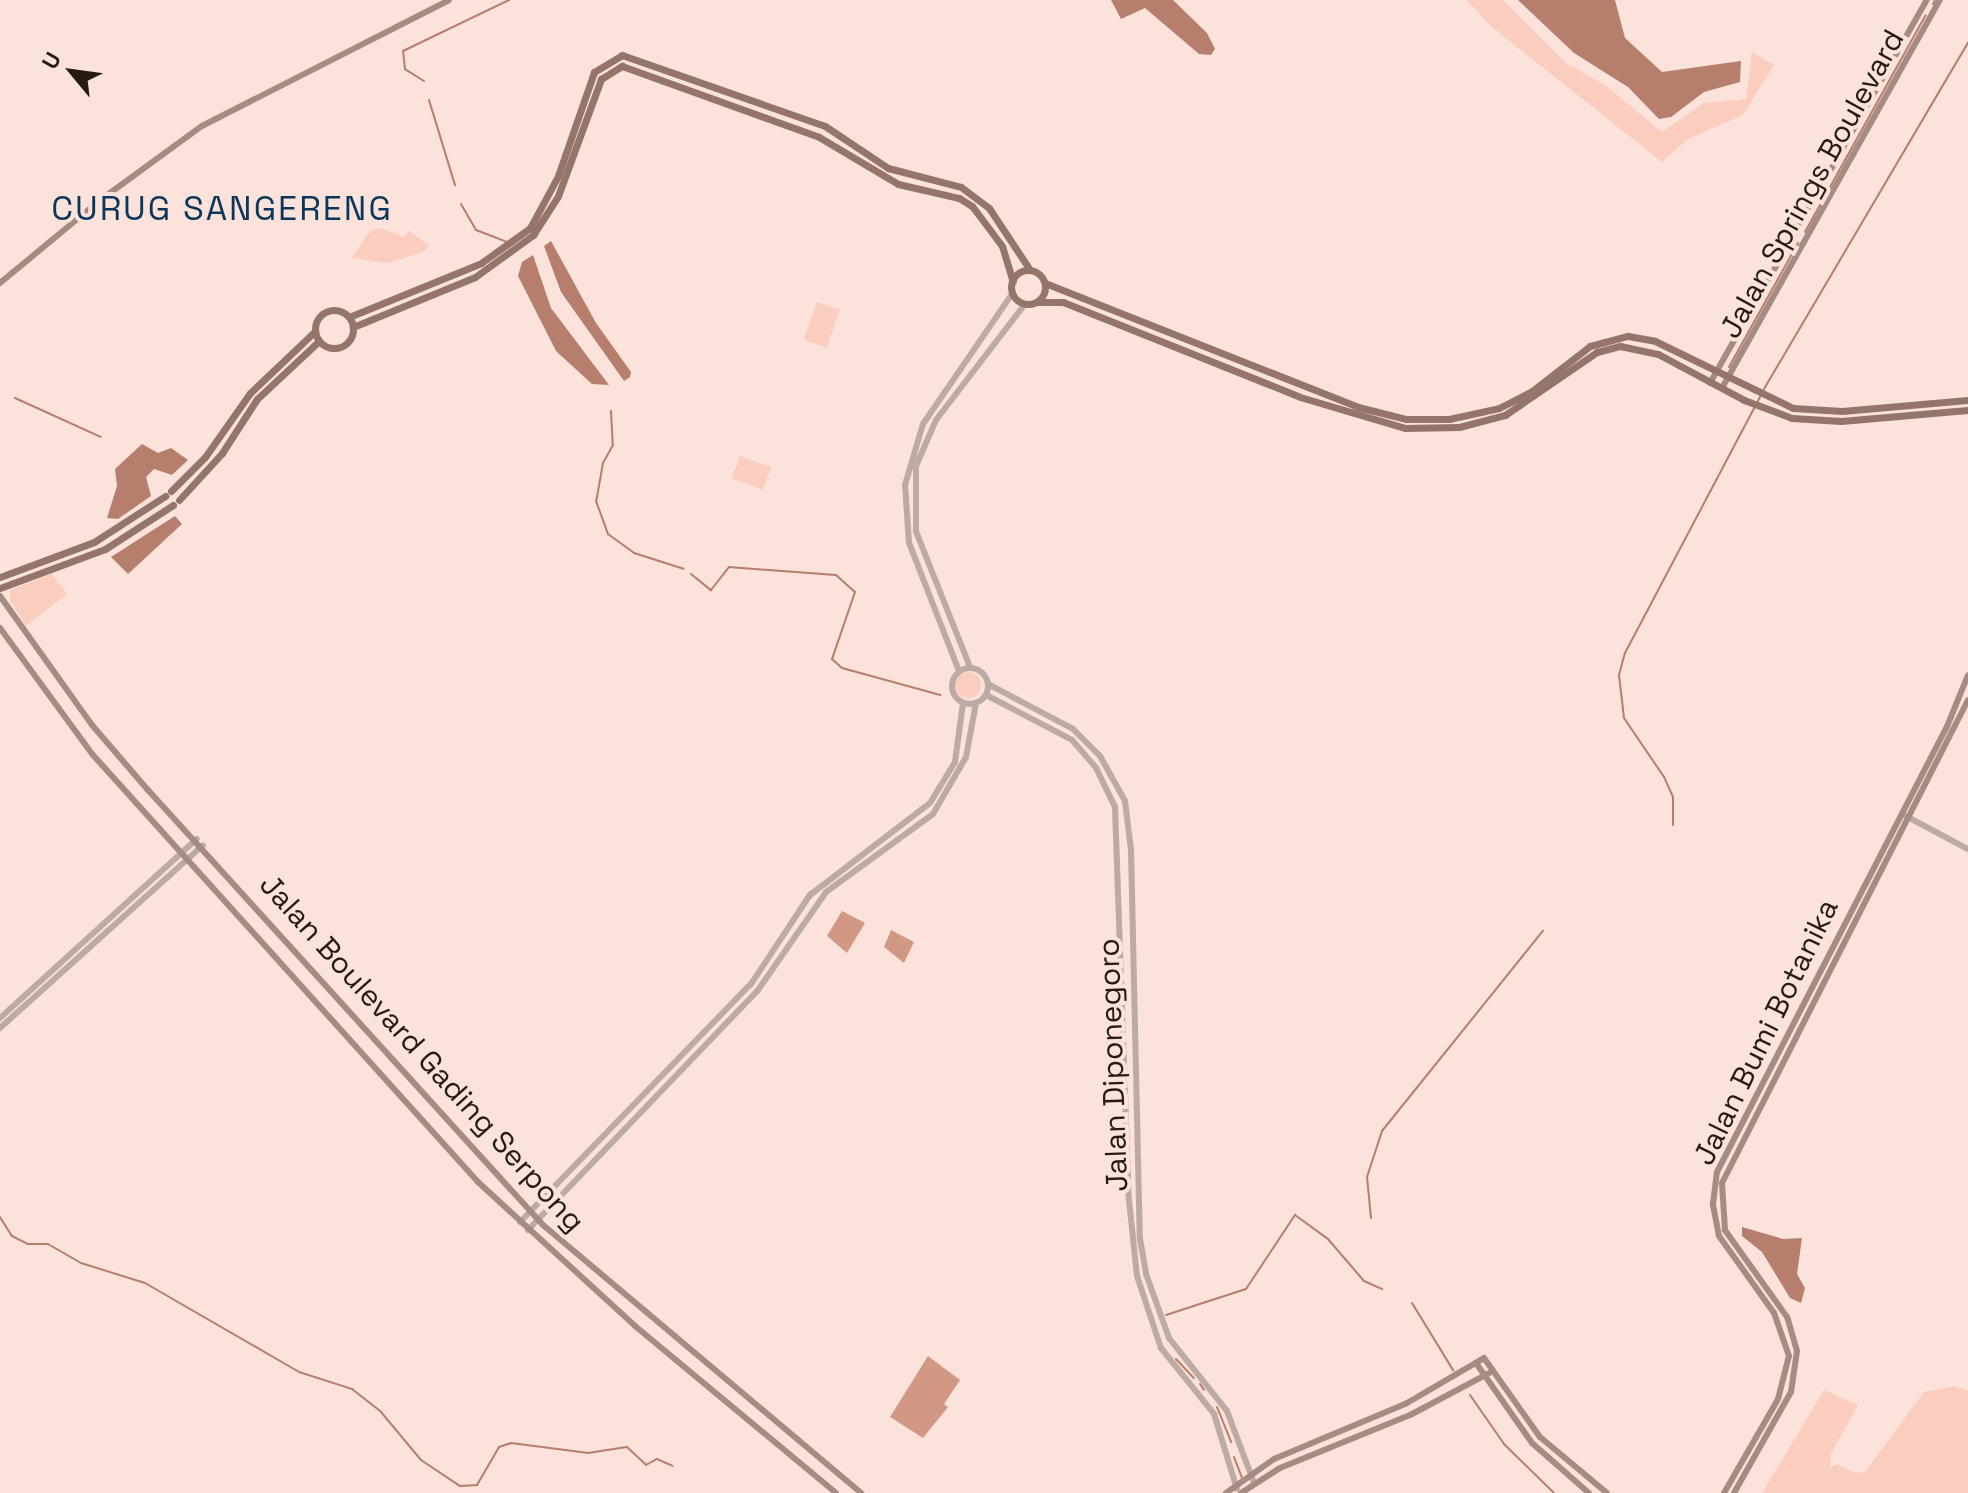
<!DOCTYPE html>
<html>
<head>
<meta charset="utf-8">
<style>
	body { margin:0 }
	#map { position:relative; width:1968px; height:1493px; overflow:hidden; background:#fbe2da; font-family:"Space Grotesk",sans-serif }
	div>[style] { position:absolute }
	[style*='--x'] { left:calc(var(--x)*1px); top:calc(var(--y)*1px); width:calc(var(--w)*1px); rotate:calc(var(--a)*1deg) }
	.green>* { inset:0; background:#fbcdbe; transform-origin:0 0 }
	.round { border-radius:50% }
	.forest>* { inset:0; background:#d19884 }
	.water>* { inset:0; background:#b67e6c }
	.stream>* { height:2px; margin:-1px; padding:0 1px; transform-origin:1px; border-radius:1px; background:#b67e6c }
	.tertiary>* { height:6px; margin:-3px; padding:0 3px; transform-origin:3px; border-radius:3px; background:#bcaaa4 }
	.tertiary>.ring { margin:-3px; padding:0; box-sizing:content-box; background:none; border:6px solid #bcaaa4; border-radius:50% }
	.secondary>* { height:6px; margin:-3px; padding:0 3px; transform-origin:3px; border-radius:3px; background:#a58b82 }
	.primary>* { height:7px; margin:-3.5px; padding:0 3.5px; transform-origin:3.5px; border-radius:3.5px; background:#94756b }
	.primary>.ring { margin:-3.5px; padding:0; box-sizing:content-box; background:none; border:7px solid #94756b; border-radius:50% }
	span { translate:-50% -50%; white-space:nowrap; text-align:center; line-height:1.15; -webkit-text-stroke:8px #fbe2da; paint-order:stroke }
	.street-label { font-size:30px; color:#271914 }
	.quarter-label { font-size:34px; color:#0b365b; letter-spacing:2px }
	.north { position:absolute; left:32px; top:32px; width:80px; height:80px; -webkit-text-stroke:6px #fbe2da; paint-order:stroke; rotate:299deg; font-size:22px; font-weight:700; line-height:32px; text-align:center; color:#271914 }
	.north::after { content:''; display:block; margin:auto; width:28px; height:36px; background:#271914; clip-path:polygon(50% 0,100% 100%,50% 72%,0 100%) }
</style>
</head>
<body>
<div id="map">
	<div class="green">
		<div style="clip-path:polygon(1466px 0,1503px 0,1566px 63px,1605px 85px,1662px 132px,1704px 103px,1746px 99px,1752px 52px,1774px 65px,1743px 115px,1688px 139px,1662px 162px,1493px 28px)"></div>
		<div style="clip-path:polygon(380px 228px,404px 237px,409px 231px,429px 245px,425px 251px,388px 263px,352px 258px,370px 231px)"></div>
		<div style="left:817px;top:302px;width:24px;height:40px;rotate:19deg"></div>
		<div style="left:740px;top:456px;width:33px;height:24px;rotate:20deg"></div>
		<div style="clip-path:polygon(52px 574px,67px 594px,26px 626px,10px 600px,10px 590px)"></div>
		<div class="round" style="left:955px;top:672px;width:26px;height:26px"></div>
		<div style="clip-path:polygon(1955px 1386px,1968px 1391px,1968px 1493px,1762px 1493px,1824px 1390px,1858px 1405px,1831px 1454px,1830px 1468px,1837px 1464px,1855px 1473px,1865px 1472px,1924px 1392px)"></div>
	</div>
	<div class="forest">
		<div style="clip-path:polygon(842px 911px,865px 923px,847px 953px,827px 936px)"></div>
		<div style="clip-path:polygon(891px 930px,914px 942px,904px 963px,884px 947px)"></div>
		<div style="clip-path:polygon(928px 1356px,960px 1380px,944px 1404px,948px 1407px,923px 1438px,890px 1417px)"></div>
	</div>
	<div class="water">
		<div style="clip-path:polygon(1111px 0,1173px 0,1207px 33px,1215px 49px,1211px 55px,1199px 54px,1145px 8px,1121px 19px)"></div>
		<div style="clip-path:polygon(1518px 0,1615px 0,1625px 38px,1662px 72px,1741px 61px,1740px 82px,1704px 92px,1671px 117px,1659px 119px,1628px 87px,1574px 53px)"></div>
		<div style="clip-path:polygon(551px 241px,596px 323px,631px 372px,630px 377px,624px 381px,561px 292px,544px 246px)"></div>
		<div style="clip-path:polygon(533px 255px,551px 308px,609px 385px,592px 384px,556px 351px,518px 276px,522px 262px)"></div>
		<div style="clip-path:polygon(142px 444px,158px 453px,171px 448px,188px 460px,172px 475px,154px 469px,146px 477px,151px 496px,118px 519px,107px 518px,117px 486px,115px 469px)"></div>
		<div style="clip-path:polygon(175px 516px,182px 524px,128px 574px,111px 557px)"></div>
		<div style="clip-path:polygon(1742px 1227px,1783px 1239px,1802px 1238px,1797px 1274px,1805px 1288px,1801px 1303px,1790px 1298px,1762px 1252px,1742px 1236px)"></div>
	</div>
	<div class="stream">
		<div style="--x:1933;--y:4;--w:4;--a:-63"></div>
		<div style="--x:424;--y:81;--w:22;--a:-148"></div>
		<div style="--x:405;--y:69;--w:18;--a:-96"></div>
		<div style="--x:403;--y:51;--w:118;--a:-25.7"></div>
		<div style="--x:429;--y:100;--w:89;--a:73"></div>
		<div style="--x:461;--y:204;--w:30;--a:60"></div>
		<div style="--x:476;--y:230;--w:33;--a:21"></div>
		<div style="--x:1805;--y:232;--w:248;--a:-60.9"></div>
		<div style="--x:1729;--y:367;--w:142;--a:-60.9"></div>
		<div style="--x:1764;--y:389;--w:402;--a:-59.5"></div>
		<div style="--x:15;--y:398;--w:94;--a:24.4"></div>
		<div style="--x:611;--y:411;--w:34;--a:87"></div>
		<div style="--x:613;--y:445;--w:21;--a:119"></div>
		<div style="--x:603;--y:463;--w:39;--a:100"></div>
		<div style="--x:596;--y:501;--w:35;--a:70"></div>
		<div style="--x:608;--y:534;--w:32;--a:36"></div>
		<div style="--x:634;--y:553;--w:52;--a:17.7"></div>
		<div style="--x:691;--y:574;--w:26;--a:39"></div>
		<div style="--x:711;--y:590;--w:29;--a:-52"></div>
		<div style="--x:729;--y:567;--w:107;--a:4.3"></div>
		<div style="--x:836;--y:575;--w:25;--a:42"></div>
		<div style="--x:855;--y:592;--w:71;--a:108.9"></div>
		<div style="--x:832;--y:659;--w:13;--a:42"></div>
		<div style="--x:842;--y:668;--w:102;--a:15.4"></div>
		<div style="--x:1673;--y:825;--w:28;--a:-90"></div>
		<div style="--x:1673;--y:797;--w:22;--a:-114"></div>
		<div style="--x:1664;--y:777;--w:71;--a:-124.1"></div>
		<div style="--x:1624;--y:718;--w:43;--a:-96.6"></div>
		<div style="--x:1619;--y:675;--w:23;--a:-75"></div>
		<div style="--x:1625;--y:653;--w:292;--a:-62.2"></div>
		<div style="--x:0;--y:1217;--w:22;--a:58"></div>
		<div style="--x:12;--y:1236;--w:18;--a:27"></div>
		<div style="--x:28;--y:1244;--w:20;--a:0"></div>
		<div style="--x:48;--y:1244;--w:38;--a:30"></div>
		<div style="--x:81;--y:1263;--w:67;--a:17.4"></div>
		<div style="--x:145;--y:1283;--w:178;--a:30"></div>
		<div style="--x:299;--y:1372;--w:56;--a:17.8"></div>
		<div style="--x:352;--y:1389;--w:37;--a:38"></div>
		<div style="--x:381;--y:1412;--w:62;--a:50.2"></div>
		<div style="--x:421;--y:1460;--w:47;--a:33.7"></div>
		<div style="--x:460;--y:1486;--w:17;--a:-3"></div>
		<div style="--x:477;--y:1485;--w:44;--a:-59.9"></div>
		<div style="--x:499;--y:1447;--w:13;--a:-18"></div>
		<div style="--x:511;--y:1443;--w:78;--a:7.4"></div>
		<div style="--x:588;--y:1453;--w:39;--a:-9"></div>
		<div style="--x:627;--y:1447;--w:26;--a:43"></div>
		<div style="--x:646;--y:1465;--w:13;--a:-29"></div>
		<div style="--x:657;--y:1459;--w:17;--a:24"></div>
		<div style="--x:1371;--y:1218;--w:41;--a:-95.6"></div>
		<div style="--x:1367;--y:1177;--w:48;--a:-71.9"></div>
		<div style="--x:1382;--y:1131;--w:257;--a:-51.2"></div>
		<div style="--x:1412;--y:1303;--w:79;--a:58.5"></div>
		<div style="--x:1166;--y:1315;--w:84;--a:-18"></div>
		<div style="--x:1246;--y:1289;--w:89;--a:-56.5"></div>
		<div style="--x:1295;--y:1215;--w:41;--a:36"></div>
		<div style="--x:1328;--y:1239;--w:55;--a:49.4"></div>
		<div style="--x:1364;--y:1281;--w:20;--a:24"></div>
		<div style="--x:1176;--y:1359;--w:26;--a:47"></div>
		<div style="--x:1200;--y:1384;--w:7;--a:56"></div>
		<div style="--x:1470;--y:1395;--w:60;--a:55.2"></div>
		<div style="--x:1504;--y:1444;--w:70;--a:44.4"></div>
		<div style="--x:1217;--y:1407;--w:38;--a:68"></div>
		<div style="--x:1234;--y:1457;--w:22;--a:69"></div>
	</div>
	<div class="tertiary">
		<div style="--x:970;--y:667;--w:146;--a:-111.7"></div>
		<div style="--x:916;--y:531;--w:65;--a:-90"></div>
		<div style="--x:916;--y:466;--w:50;--a:-66.5"></div>
		<div style="--x:936;--y:420;--w:146;--a:-52.5"></div>
		<div class="ring" style="left:952px;top:668px;width:30px;height:30px"></div>
		<div style="--x:959;--y:671;--w:137;--a:-111.3"></div>
		<div style="--x:909;--y:543;--w:58;--a:-93.9"></div>
		<div style="--x:905;--y:485;--w:64;--a:-73.6"></div>
		<div style="--x:923;--y:424;--w:158;--a:-55.6"></div>
		<div style="--x:988;--y:684;--w:96;--a:27.9"></div>
		<div style="--x:1073;--y:729;--w:38;--a:45"></div>
		<div style="--x:1100;--y:756;--w:51;--a:60.9"></div>
		<div style="--x:1125;--y:801;--w:49;--a:83"></div>
		<div style="--x:1131;--y:850;--w:389;--a:88.7"></div>
		<div style="--x:1140;--y:1239;--w:36;--a:80"></div>
		<div style="--x:1146;--y:1274;--w:68;--a:70.2"></div>
		<div style="--x:1169;--y:1338;--w:93;--a:51.5"></div>
		<div style="--x:1227;--y:1411;--w:77;--a:69.4"></div>
		<div style="--x:986;--y:695;--w:97;--a:27.6"></div>
		<div style="--x:1072;--y:740;--w:37;--a:49"></div>
		<div style="--x:1096;--y:768;--w:43;--a:64"></div>
		<div style="--x:1115;--y:807;--w:393;--a:88"></div>
		<div style="--x:1129;--y:1200;--w:76;--a:84"></div>
		<div style="--x:1137;--y:1276;--w:76;--a:71.6"></div>
		<div style="--x:1161;--y:1348;--w:85;--a:51.2"></div>
		<div style="--x:1214;--y:1414;--w:78;--a:73"></div>
		<div style="--x:1904;--y:815;--w:72;--a:28"></div>
		<div style="--x:0;--y:1018;--w:266;--a:-42.3"></div>
		<div style="--x:0;--y:1028;--w:273;--a:-42"></div>
		<div style="--x:520;--y:1222;--w:332;--a:-45.9"></div>
		<div style="--x:751;--y:984;--w:107;--a:-56.5"></div>
		<div style="--x:810;--y:895;--w:151;--a:-37.5"></div>
		<div style="--x:930;--y:803;--w:48;--a:-58.6"></div>
		<div style="--x:955;--y:762;--w:60;--a:-82.3"></div>
		<div style="--x:528;--y:1230;--w:332;--a:-46.2"></div>
		<div style="--x:758;--y:990;--w:119;--a:-55.2"></div>
		<div style="--x:826;--y:892;--w:132;--a:-36.1"></div>
		<div style="--x:933;--y:814;--w:66;--a:-59.9"></div>
		<div style="--x:966;--y:757;--w:55;--a:-79.5"></div>
	</div>
	<div class="secondary">
		<div style="--x:0;--y:283;--w:129;--a:-39.6"></div>
		<div style="--x:99;--y:201;--w:127;--a:-36.1"></div>
		<div style="--x:202;--y:126;--w:277;--a:-27"></div>
		<div style="--x:1710;--y:383;--w:440;--a:-60.5"></div>
		<div style="--x:1722;--y:388;--w:445;--a:-60.7"></div>
		<div style="--x:0;--y:596;--w:158;--a:54.5"></div>
		<div style="--x:92;--y:725;--w:86;--a:49.3"></div>
		<div style="--x:148;--y:790;--w:588;--a:47.76"></div>
		<div style="--x:543;--y:1225;--w:416;--a:40.1"></div>
		<div style="--x:0;--y:628;--w:157;--a:53.8"></div>
		<div style="--x:93;--y:755;--w:575;--a:47.96"></div>
		<div style="--x:478;--y:1182;--w:213;--a:42.5"></div>
		<div style="--x:635;--y:1326;--w:261;--a:39.7"></div>
		<div style="--x:1476;--y:1363;--w:98;--a:55"></div>
		<div style="--x:1532;--y:1443;--w:76;--a:41.3"></div>
		<div style="--x:1226;--y:1493;--w:59;--a:-35.3"></div>
		<div style="--x:1274;--y:1459;--w:144;--a:-22.8"></div>
		<div style="--x:1407;--y:1403;--w:89;--a:-30.3"></div>
		<div style="--x:1484;--y:1358;--w:97;--a:54.7"></div>
		<div style="--x:1540;--y:1437;--w:87;--a:39.9"></div>
		<div style="--x:1241;--y:1493;--w:46;--a:-32.7"></div>
		<div style="--x:1280;--y:1468;--w:143;--a:-22.2"></div>
		<div style="--x:1412;--y:1414;--w:92;--a:-28"></div>
		<div style="--x:1724;--y:1493;--w:108;--a:-60.1"></div>
		<div style="--x:1778;--y:1399;--w:44;--a:-75.7"></div>
		<div style="--x:1789;--y:1356;--w:46;--a:-109.2"></div>
		<div style="--x:1774;--y:1313;--w:95;--a:-125.5"></div>
		<div style="--x:1719;--y:1236;--w:33;--a:-101"></div>
		<div style="--x:1713;--y:1204;--w:32;--a:-83"></div>
		<div style="--x:1717;--y:1172;--w:499;--a:-62.7"></div>
		<div style="--x:1946;--y:729;--w:58;--a:-67.8"></div>
		<div style="--x:1734;--y:1493;--w:116;--a:-60.6"></div>
		<div style="--x:1791;--y:1392;--w:41;--a:-81.7"></div>
		<div style="--x:1797;--y:1351;--w:35;--a:-106"></div>
		<div style="--x:1787;--y:1317;--w:107;--a:-125.5"></div>
		<div style="--x:1725;--y:1230;--w:47;--a:-93.7"></div>
		<div style="--x:1722;--y:1183;--w:542;--a:-63.01"></div>
	</div>
	<div class="primary">
		<div class="ring" style="left:1011px;top:270px;width:27px;height:27px"></div>
		<div style="--x:1045;--y:283;--w:337;--a:21.6"></div>
		<div style="--x:1358;--y:407;--w:49;--a:14"></div>
		<div style="--x:1406;--y:419;--w:43;--a:0"></div>
		<div style="--x:1449;--y:419;--w:51;--a:-12.4"></div>
		<div style="--x:1499;--y:408;--w:37;--a:-27"></div>
		<div style="--x:1532;--y:391;--w:73;--a:-37.8"></div>
		<div style="--x:1590;--y:346;--w:39;--a:-15"></div>
		<div style="--x:1628;--y:336;--w:27;--a:10"></div>
		<div style="--x:1655;--y:341;--w:153;--a:25.9"></div>
		<div style="--x:1793;--y:408;--w:49;--a:3.5"></div>
		<div style="--x:1842;--y:411;--w:126;--a:-5"></div>
		<div style="--x:1037;--y:302;--w:26;--a:0"></div>
		<div style="--x:1063;--y:302;--w:255;--a:21.8"></div>
		<div style="--x:1300;--y:397;--w:109;--a:16.4"></div>
		<div style="--x:1405;--y:428;--w:54;--a:-1.1"></div>
		<div style="--x:1459;--y:427;--w:48;--a:-14.6"></div>
		<div style="--x:1505;--y:415;--w:112;--a:-34.4"></div>
		<div style="--x:1597;--y:352;--w:24;--a:-15"></div>
		<div style="--x:1620;--y:346;--w:39;--a:12"></div>
		<div style="--x:1658;--y:354;--w:98;--a:28.1"></div>
		<div style="--x:1744;--y:400;--w:51;--a:20.6"></div>
		<div style="--x:1792;--y:418;--w:49;--a:3.5"></div>
		<div style="--x:1841;--y:421;--w:127;--a:-5"></div>
		<div class="ring" style="left:315px;top:310px;width:31px;height:31px"></div>
		<div style="--x:349;--y:317;--w:143;--a:-22.2"></div>
		<div style="--x:481;--y:263;--w:60;--a:-35.5"></div>
		<div style="--x:530;--y:228;--w:59;--a:-61.7"></div>
		<div style="--x:558;--y:176;--w:110;--a:-70.9"></div>
		<div style="--x:594;--y:72;--w:33;--a:-31"></div>
		<div style="--x:622;--y:55;--w:215;--a:19.3"></div>
		<div style="--x:825;--y:126;--w:76;--a:33.7"></div>
		<div style="--x:888;--y:168;--w:75;--a:14.6"></div>
		<div style="--x:961;--y:187;--w:35;--a:37"></div>
		<div style="--x:989;--y:208;--w:74;--a:56.5"></div>
		<div style="--x:353;--y:327;--w:132;--a:-22.3"></div>
		<div style="--x:475;--y:277;--w:72;--a:-35.9"></div>
		<div style="--x:533;--y:235;--w:46;--a:-57.3"></div>
		<div style="--x:558;--y:196;--w:125;--a:-69.8"></div>
		<div style="--x:601;--y:79;--w:25;--a:-32"></div>
		<div style="--x:622;--y:66;--w:209;--a:19.8"></div>
		<div style="--x:819;--y:137;--w:92;--a:30.7"></div>
		<div style="--x:898;--y:184;--w:63;--a:12.9"></div>
		<div style="--x:959;--y:198;--w:15;--a:32"></div>
		<div style="--x:972;--y:206;--w:50;--a:53.1"></div>
		<div style="--x:1002;--y:246;--w:37;--a:73"></div>
		<div style="--x:171;--y:491;--w:48;--a:-45"></div>
		<div style="--x:205;--y:457;--w:78;--a:-54.9"></div>
		<div style="--x:250;--y:393;--w:90;--a:-43.6"></div>
		<div style="--x:179;--y:500;--w:64;--a:-47.5"></div>
		<div style="--x:222;--y:453;--w:64;--a:-57.1"></div>
		<div style="--x:257;--y:399;--w:85;--a:-43.1"></div>
		<div style="--x:0;--y:577;--w:100;--a:-20.4"></div>
		<div style="--x:94;--y:542;--w:85;--a:-32.9"></div>
		<div style="--x:0;--y:588;--w:112;--a:-20.4"></div>
		<div style="--x:105;--y:549;--w:81;--a:-32.9"></div>
	</div>
	<div class="street-label">
		<span style="left:1812px;top:184px;rotate:-61deg">Jalan Springs Boulevard</span>
		<span style="left:1766px;top:1032px;rotate:-64deg">Jalan Bumi Botanika</span>
		<span style="left:422px;top:1053px;rotate:48deg">Jalan Boulevard Gading Serpong</span>
		<span style="left:1113px;top:1065px;rotate:-92deg">Jalan Diponegoro</span>
	</div>
	<div class="quarter-label">
		<span style="left:222px;top:209px">CURUG SANGERENG</span>
	</div>
	<div class="north">U</div>
</div>
</body>
</html>
